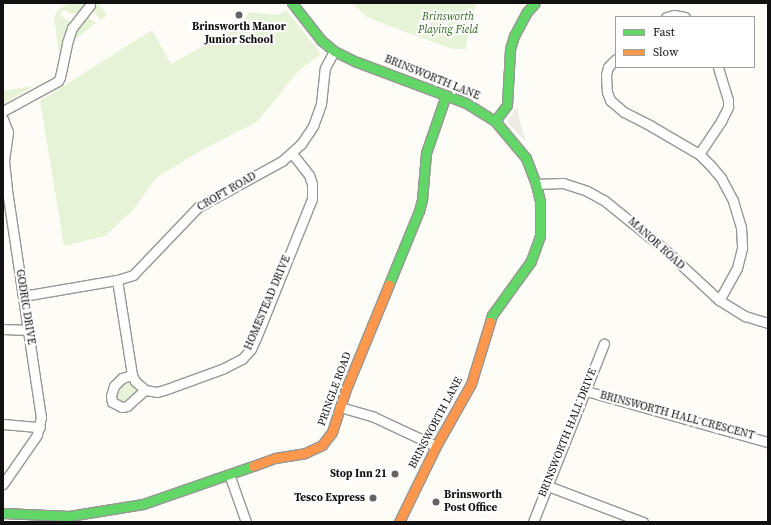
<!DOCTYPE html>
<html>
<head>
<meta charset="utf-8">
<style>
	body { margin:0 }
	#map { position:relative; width:771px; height:525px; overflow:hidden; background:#fdfcf7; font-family:"Source Serif 4",serif }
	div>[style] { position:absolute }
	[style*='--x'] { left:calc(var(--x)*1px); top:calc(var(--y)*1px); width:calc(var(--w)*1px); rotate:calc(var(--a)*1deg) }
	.green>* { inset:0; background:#e7f3d7 }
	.plaza>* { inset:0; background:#edebe2 }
	.roads { filter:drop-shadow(1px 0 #979795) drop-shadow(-1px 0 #979795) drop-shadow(0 1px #979795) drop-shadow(0 -1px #979795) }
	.street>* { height:9px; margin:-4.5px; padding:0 4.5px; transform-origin:4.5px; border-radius:4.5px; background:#fffffe }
	.fast>* { height:9px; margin:-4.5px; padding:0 4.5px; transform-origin:4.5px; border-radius:4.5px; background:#63d668 }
	.slow>* { height:9px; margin:-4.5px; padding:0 4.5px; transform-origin:4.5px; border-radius:4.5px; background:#ff974d }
	.dots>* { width:11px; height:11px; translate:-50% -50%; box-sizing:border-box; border:2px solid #fff; border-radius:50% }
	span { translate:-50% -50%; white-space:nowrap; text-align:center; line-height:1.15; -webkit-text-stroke:4px #fff; paint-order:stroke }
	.park-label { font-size:11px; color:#2f6b1f; font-style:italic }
	.poi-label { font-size:11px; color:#111; font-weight:700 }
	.right { translate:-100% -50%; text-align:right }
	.left { translate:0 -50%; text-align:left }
	.street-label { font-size:11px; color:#111 }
	.frame { position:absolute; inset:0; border:4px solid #111; pointer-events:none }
	.legend { position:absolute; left:615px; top:16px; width:140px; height:52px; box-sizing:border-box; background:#fff; border:1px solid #a0a0a0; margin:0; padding:5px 7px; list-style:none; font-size:12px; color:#111 }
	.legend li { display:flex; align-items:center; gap:8px; height:20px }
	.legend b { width:20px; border:1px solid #a0a0a0 }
</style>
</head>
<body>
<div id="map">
	<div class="green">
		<div style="clip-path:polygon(68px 3px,87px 3px,78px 13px,72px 14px,63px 10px,60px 15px,70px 22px,70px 26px,60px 60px,54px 18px,57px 11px)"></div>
		<div style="clip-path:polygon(91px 3px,98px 3px,107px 15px,72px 42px,83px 18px,86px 16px,96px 23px,100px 19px,93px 11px)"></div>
		<div style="clip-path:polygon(351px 3px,477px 3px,470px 19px,466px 49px,452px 49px,389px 26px,367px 17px)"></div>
		<div style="clip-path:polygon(286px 10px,319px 51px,320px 55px,300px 69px,257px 122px,200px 151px,156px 178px,133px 210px,105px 236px,64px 246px,40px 101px,152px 30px,171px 64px,220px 37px,241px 24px,249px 12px,278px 15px)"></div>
		<div style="clip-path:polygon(34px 86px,5px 103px,3px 104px,3px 91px)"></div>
		<div style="clip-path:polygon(128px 380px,137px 389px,135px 396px,123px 403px,115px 400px,114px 393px,122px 382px)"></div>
	</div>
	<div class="plaza">
		<div style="clip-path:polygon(517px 107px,520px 122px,526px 142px,509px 124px,508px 120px)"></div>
	</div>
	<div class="roads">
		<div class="street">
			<div style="--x:666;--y:17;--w:8;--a:-14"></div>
			<div style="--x:674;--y:15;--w:11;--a:10"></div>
			<div style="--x:616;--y:59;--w:11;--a:135"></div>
			<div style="--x:608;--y:67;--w:8;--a:104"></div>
			<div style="--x:606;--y:75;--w:17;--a:87"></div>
			<div style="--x:607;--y:92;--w:9;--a:69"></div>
			<div style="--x:610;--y:100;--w:18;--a:41"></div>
			<div style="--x:624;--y:112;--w:30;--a:27"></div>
			<div style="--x:651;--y:126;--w:56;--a:30.3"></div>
			<div style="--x:699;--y:154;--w:17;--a:45"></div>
			<div style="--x:711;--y:166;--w:16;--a:50"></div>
			<div style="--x:721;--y:178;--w:26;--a:62"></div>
			<div style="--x:733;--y:201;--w:27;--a:73"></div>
			<div style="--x:741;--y:227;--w:21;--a:87"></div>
			<div style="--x:742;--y:248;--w:21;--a:104"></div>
			<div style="--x:737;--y:268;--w:37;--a:119"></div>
			<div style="--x:3;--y:111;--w:63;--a:-28.6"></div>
			<div style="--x:58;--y:81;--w:4;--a:-63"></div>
			<div style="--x:60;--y:77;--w:35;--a:-78"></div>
			<div style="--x:67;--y:43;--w:16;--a:-72"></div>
			<div style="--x:72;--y:28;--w:29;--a:-52"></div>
			<div style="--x:3;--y:119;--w:14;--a:69"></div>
			<div style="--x:8;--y:132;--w:29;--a:98"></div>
			<div style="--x:4;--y:161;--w:29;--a:84"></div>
			<div style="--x:7;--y:190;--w:230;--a:81.5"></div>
			<div style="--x:41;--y:417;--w:18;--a:103"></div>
			<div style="--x:37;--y:435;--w:60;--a:124.8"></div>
			<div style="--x:699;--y:154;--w:40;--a:-56"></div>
			<div style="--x:721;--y:121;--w:16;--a:-63"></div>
			<div style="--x:728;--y:107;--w:7;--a:-90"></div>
			<div style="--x:728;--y:100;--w:34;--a:-107"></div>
			<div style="--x:536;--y:184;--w:27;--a:-2"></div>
			<div style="--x:563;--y:183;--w:25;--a:18"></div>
			<div style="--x:587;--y:191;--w:21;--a:29"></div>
			<div style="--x:605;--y:201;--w:75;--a:39"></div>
			<div style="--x:663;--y:248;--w:76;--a:42.9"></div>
			<div style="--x:719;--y:300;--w:31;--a:32"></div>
			<div style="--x:745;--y:316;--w:24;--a:17"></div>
			<div style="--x:117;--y:280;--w:96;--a:81"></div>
			<div style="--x:132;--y:375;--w:7;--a:63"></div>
			<div style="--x:135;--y:381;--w:13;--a:42"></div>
			<div style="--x:145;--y:390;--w:12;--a:9"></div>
			<div style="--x:157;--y:392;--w:10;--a:-17"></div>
			<div style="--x:167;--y:389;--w:59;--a:-20"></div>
			<div style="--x:222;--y:369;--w:22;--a:-27"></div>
			<div style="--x:242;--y:359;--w:13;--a:-48"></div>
			<div style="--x:251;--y:349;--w:12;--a:-66"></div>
			<div style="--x:256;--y:338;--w:150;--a:-68.1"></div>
			<div style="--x:312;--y:199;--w:15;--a:-90"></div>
			<div style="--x:312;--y:184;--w:9;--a:-108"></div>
			<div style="--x:309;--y:175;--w:28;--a:-128"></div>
			<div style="--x:23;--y:296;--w:95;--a:-9.7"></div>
			<div style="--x:117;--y:280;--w:17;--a:-17"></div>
			<div style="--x:133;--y:275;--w:94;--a:-46.3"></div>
			<div style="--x:198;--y:207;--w:96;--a:-28.7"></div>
			<div style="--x:282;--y:161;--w:25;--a:-42"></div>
			<div style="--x:301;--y:144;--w:22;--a:-56"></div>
			<div style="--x:313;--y:126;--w:23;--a:-70"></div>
			<div style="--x:321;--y:104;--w:36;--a:-84"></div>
			<div style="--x:325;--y:68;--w:19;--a:-62"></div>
			<div style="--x:3;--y:329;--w:26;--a:2"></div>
			<div style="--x:132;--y:375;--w:10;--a:163"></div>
			<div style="--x:122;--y:378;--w:11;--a:135"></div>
			<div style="--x:114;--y:386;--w:10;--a:107"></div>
			<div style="--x:111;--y:396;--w:6;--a:81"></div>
			<div style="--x:112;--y:402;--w:11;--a:27"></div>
			<div style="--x:122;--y:407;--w:5;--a:-11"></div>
			<div style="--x:127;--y:406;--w:24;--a:-42"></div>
			<div style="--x:586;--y:391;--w:189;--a:15.7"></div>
			<div style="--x:340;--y:407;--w:35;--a:16"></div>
			<div style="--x:374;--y:417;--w:68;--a:25.1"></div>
			<div style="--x:3;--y:424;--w:37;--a:5"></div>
			<div style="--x:229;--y:474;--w:51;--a:70.5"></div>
			<div style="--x:548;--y:486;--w:102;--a:20.8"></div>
			<div style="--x:533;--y:522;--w:192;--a:-68.3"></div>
		</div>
		<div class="fast">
			<div style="--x:292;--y:3;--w:47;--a:51.9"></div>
			<div style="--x:321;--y:40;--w:17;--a:40"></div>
			<div style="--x:334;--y:51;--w:25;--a:26"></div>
			<div style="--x:357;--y:62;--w:116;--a:20.6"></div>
			<div style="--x:466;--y:103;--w:34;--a:32"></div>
			<div style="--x:495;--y:121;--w:48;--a:50"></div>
			<div style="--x:526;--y:158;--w:28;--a:69"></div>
			<div style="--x:536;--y:184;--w:17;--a:77"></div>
			<div style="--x:540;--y:201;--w:35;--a:90"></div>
			<div style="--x:540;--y:236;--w:27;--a:110"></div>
			<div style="--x:531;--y:261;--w:67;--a:125.8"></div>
			<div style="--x:492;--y:315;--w:7;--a:106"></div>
			<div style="--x:495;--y:121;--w:20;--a:-53"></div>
			<div style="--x:507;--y:105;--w:56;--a:-86.9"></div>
			<div style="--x:510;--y:49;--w:14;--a:-73"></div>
			<div style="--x:514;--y:36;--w:26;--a:-62"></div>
			<div style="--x:526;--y:13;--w:13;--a:-48"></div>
			<div style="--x:389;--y:284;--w:79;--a:-67.7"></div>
			<div style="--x:419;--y:211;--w:11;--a:-75"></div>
			<div style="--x:422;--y:200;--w:47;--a:-85.1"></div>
			<div style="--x:426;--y:153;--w:61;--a:-71"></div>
			<div style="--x:3;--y:513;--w:66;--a:2.6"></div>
			<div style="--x:69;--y:516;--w:75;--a:-9.2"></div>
			<div style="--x:143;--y:504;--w:116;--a:-19.1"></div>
		</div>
		<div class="slow">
			<div style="--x:253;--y:466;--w:23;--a:-20"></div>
			<div style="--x:275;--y:458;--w:30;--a:-9"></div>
			<div style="--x:305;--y:453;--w:19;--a:-25"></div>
			<div style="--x:322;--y:445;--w:16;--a:-52"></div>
			<div style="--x:332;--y:432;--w:45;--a:-72"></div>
			<div style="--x:346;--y:389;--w:113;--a:-67.7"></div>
			<div style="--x:399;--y:522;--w:85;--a:-64"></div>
			<div style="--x:436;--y:446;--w:71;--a:-60.6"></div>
			<div style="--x:471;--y:384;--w:65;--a:-73"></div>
		</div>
	</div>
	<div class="dots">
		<div style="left:239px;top:15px;background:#646362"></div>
		<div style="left:395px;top:474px;background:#646362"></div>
		<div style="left:373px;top:498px;background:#646362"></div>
		<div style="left:436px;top:502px;background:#646362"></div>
	</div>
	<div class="park-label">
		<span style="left:448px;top:24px">Brinsworth<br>Playing Field</span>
	</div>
	<div class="poi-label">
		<span style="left:239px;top:34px">Brinsworth Manor<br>Junior School</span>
		<span class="right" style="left:387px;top:474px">Stop Inn 21</span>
		<span class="left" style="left:444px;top:502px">Brinsworth<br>Post Office</span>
		<span class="right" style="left:365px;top:498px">Tesco Express</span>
	</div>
	<div class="street-label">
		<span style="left:432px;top:78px;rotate:22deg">BRINSWORTH LANE</span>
		<span style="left:227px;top:192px;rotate:-30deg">CROFT ROAD</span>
		<span style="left:656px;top:244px;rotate:42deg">MANOR ROAD</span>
		<span style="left:268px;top:303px;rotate:-67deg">HOMESTEAD DRIVE</span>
		<span style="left:25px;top:307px;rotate:81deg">GODRIC DRIVE</span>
		<span style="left:335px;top:389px;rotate:-70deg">PRINGLE ROAD</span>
		<span style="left:677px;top:416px;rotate:15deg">BRINSWORTH HALL CRESCENT</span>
		<span style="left:436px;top:423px;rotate:-62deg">BRINSWORTH LANE</span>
		<span style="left:568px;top:433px;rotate:-68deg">BRINSWORTH HALL DRIVE</span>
	</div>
	<div class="frame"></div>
	<ul class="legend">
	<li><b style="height:5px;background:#63d668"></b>Fast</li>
	<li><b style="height:5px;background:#ff974d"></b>Slow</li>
	</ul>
</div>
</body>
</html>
